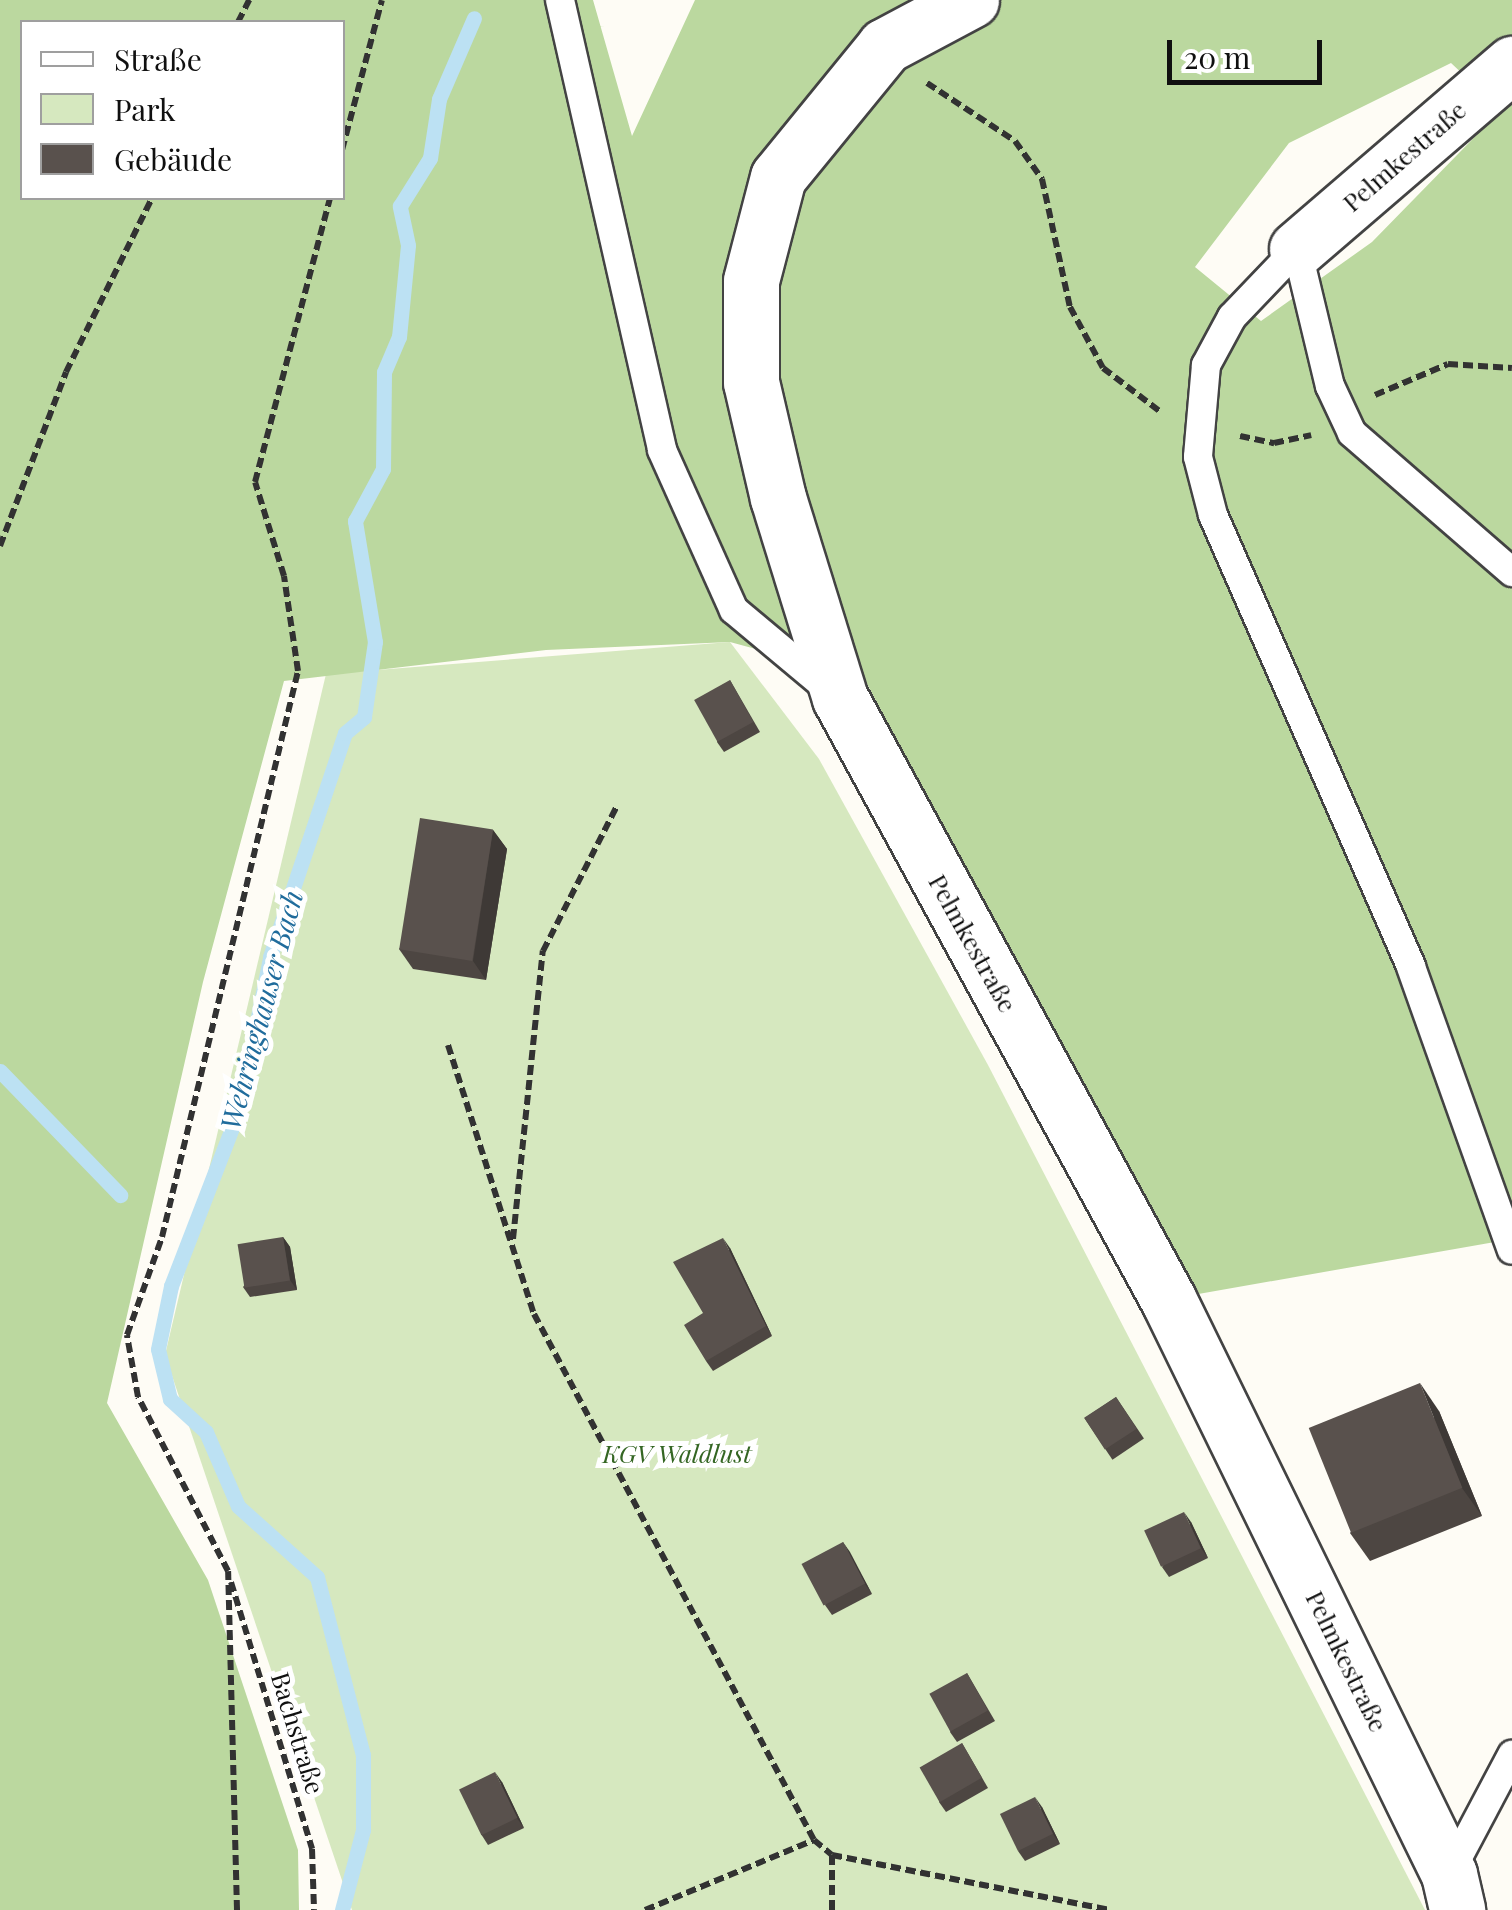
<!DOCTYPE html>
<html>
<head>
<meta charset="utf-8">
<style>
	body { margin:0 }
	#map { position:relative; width:1512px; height:1910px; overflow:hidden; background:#fefcf5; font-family:"Playfair Display",serif }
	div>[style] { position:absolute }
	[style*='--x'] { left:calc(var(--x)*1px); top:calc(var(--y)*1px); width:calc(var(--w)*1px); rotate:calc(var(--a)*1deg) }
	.green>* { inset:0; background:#d6e8bf }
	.forest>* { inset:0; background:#bbd89f }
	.stream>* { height:15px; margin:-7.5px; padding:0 7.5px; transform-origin:7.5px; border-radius:7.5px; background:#bce1f3 }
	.path>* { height:6px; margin-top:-3px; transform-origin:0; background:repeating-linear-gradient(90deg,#323232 0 10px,transparent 0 15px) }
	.roads { filter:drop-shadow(2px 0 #434343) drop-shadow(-2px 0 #434343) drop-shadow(0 2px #434343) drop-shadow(0 -2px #434343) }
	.lane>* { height:28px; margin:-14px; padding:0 14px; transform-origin:14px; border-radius:14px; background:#fff }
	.street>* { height:55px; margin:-27.5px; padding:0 27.5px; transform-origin:27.5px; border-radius:27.5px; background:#fff }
	.wall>* { inset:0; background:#4d4642; transform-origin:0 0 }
	.shaded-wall>* { inset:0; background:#3e3936 }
	.building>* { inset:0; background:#59514d; transform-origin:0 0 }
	span { translate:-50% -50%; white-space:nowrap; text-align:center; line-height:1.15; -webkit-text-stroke:10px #fff; paint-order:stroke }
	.street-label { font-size:25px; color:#101010 }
	.park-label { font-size:25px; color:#346623; font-style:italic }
	.water-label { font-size:28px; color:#206c9c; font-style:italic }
	.legend { position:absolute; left:20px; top:20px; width:325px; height:180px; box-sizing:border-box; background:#fff; border:2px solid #9f9f9f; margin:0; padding:12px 18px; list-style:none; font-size:30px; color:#101010 }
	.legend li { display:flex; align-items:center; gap:20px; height:50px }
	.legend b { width:50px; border:2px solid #9f9f9f }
	.scale { position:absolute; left:1167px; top:40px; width:155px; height:45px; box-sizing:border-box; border:5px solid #101010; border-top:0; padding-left:12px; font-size:30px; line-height:35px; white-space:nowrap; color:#101010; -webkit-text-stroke:8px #fff; paint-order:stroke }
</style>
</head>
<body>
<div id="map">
	<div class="green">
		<div style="clip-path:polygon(730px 642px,819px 759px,988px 1065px,1425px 1910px,352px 1910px,165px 1355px,326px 674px)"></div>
	</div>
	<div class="forest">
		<div style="clip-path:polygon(evenodd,0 0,593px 0,632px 136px,695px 0,1512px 0,1512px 1239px,1187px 1296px,864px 678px,730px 642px,546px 650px,284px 681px,203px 982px,107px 1403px,208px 1580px,298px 1850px,299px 1910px,0 1910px,0 0,22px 22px,342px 22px,342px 198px,22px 198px,22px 22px,0 0,1451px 63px,1501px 110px,1372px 242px,1261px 321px,1195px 267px,1289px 143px,1451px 63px)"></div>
	</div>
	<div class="stream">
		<div style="--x:0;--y:1071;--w:173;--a:45.9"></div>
		<div style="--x:342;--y:1910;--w:83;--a:-75.3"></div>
		<div style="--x:363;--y:1830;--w:75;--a:-90"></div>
		<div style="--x:363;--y:1755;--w:184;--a:-104.5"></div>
		<div style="--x:317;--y:1577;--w:106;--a:-138.1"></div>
		<div style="--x:238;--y:1506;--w:81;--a:-113.4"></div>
		<div style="--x:206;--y:1432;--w:49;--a:-137.5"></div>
		<div style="--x:170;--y:1399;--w:51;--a:-103.5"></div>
		<div style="--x:158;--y:1349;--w:64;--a:-78.3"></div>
		<div style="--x:171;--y:1286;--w:189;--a:-68.9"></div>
		<div style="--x:239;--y:1110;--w:156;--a:-78.5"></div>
		<div style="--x:270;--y:957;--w:236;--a:-71.5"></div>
		<div style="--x:345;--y:733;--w:25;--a:-40"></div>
		<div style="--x:364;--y:717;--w:76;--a:-81.7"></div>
		<div style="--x:375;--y:642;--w:123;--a:-99.4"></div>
		<div style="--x:355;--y:521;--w:59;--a:-61.7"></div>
		<div style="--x:383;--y:469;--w:97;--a:-89.4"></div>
		<div style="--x:384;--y:372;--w:38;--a:-67"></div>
		<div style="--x:399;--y:337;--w:92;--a:-84.4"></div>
		<div style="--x:408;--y:245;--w:40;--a:-102"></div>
		<div style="--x:400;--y:206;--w:57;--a:-58"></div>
		<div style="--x:430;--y:158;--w:60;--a:-81.3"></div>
		<div style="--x:439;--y:99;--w:88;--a:-66.6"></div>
	</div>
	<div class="path">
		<div style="--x:238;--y:22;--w:25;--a:-63"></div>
		<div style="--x:927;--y:83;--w:105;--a:33.4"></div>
		<div style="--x:1015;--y:141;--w:47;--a:54.6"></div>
		<div style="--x:1042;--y:179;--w:131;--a:77.7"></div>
		<div style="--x:1070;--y:307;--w:69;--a:61.6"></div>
		<div style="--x:1103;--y:368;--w:74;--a:37.3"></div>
		<div style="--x:342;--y:150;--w:155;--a:-75.1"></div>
		<div style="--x:1375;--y:395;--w:79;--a:-23"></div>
		<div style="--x:1448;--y:364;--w:64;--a:3.6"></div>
		<div style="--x:1240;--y:436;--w:35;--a:12"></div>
		<div style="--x:1274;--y:443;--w:38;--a:-12"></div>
		<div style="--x:0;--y:546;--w:186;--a:-69.2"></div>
		<div style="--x:66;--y:372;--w:194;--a:-63.7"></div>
		<div style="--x:448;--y:1045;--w:282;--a:72.3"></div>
		<div style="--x:534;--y:1314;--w:596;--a:61.97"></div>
		<div style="--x:814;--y:1840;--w:23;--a:40"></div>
		<div style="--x:832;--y:1855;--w:282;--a:11.2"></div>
		<div style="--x:513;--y:1239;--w:290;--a:-84.1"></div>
		<div style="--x:543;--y:951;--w:161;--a:-63"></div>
		<div style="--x:231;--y:1582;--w:279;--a:73.1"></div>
		<div style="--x:312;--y:1849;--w:61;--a:88.1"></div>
		<div style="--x:832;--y:1855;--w:55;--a:90"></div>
		<div style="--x:237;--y:1910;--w:339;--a:-91.5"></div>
		<div style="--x:228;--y:1571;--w:196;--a:-117.3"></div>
		<div style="--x:138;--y:1397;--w:63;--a:-100.1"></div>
		<div style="--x:127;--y:1335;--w:104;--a:-70.3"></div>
		<div style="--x:162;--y:1237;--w:582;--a:-76.49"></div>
		<div style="--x:298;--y:671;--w:96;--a:-98.4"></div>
		<div style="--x:284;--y:576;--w:98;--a:-107.1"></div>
		<div style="--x:255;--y:482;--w:294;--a:-75.2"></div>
		<div style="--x:645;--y:1910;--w:183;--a:-22.5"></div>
	</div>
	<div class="roads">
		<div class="lane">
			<div style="--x:560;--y:0;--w:461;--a:77.2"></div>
			<div style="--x:662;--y:450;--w:175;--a:65.8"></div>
			<div style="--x:734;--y:610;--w:126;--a:39.9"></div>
			<div style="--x:1297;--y:249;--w:94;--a:133.7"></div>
			<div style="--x:1232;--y:317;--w:55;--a:118.4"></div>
			<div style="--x:1206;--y:365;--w:92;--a:95"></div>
			<div style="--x:1198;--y:457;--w:60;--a:75.5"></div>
			<div style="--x:1213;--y:515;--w:493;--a:66.3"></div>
			<div style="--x:1411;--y:967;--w:300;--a:70.4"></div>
			<div style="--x:1297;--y:249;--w:141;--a:76.5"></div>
			<div style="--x:1330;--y:386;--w:52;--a:64.9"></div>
			<div style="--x:1352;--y:433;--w:212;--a:41"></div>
			<div style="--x:1449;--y:1874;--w:135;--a:-62.1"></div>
		</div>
		<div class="street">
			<div style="--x:971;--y:0;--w:98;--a:151.9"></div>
			<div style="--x:885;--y:46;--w:169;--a:129.2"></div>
			<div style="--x:778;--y:177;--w:107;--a:104.6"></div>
			<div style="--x:751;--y:281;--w:101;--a:90"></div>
			<div style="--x:751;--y:382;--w:119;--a:76.9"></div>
			<div style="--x:778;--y:498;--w:209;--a:72.8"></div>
			<div style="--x:840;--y:698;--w:685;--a:61.38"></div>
			<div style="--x:1168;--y:1299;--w:640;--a:63.96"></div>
			<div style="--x:1449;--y:1874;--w:37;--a:77"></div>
			<div style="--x:1297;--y:249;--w:284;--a:-40.7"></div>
		</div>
	</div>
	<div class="wall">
		<div style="clip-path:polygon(730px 680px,760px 732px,724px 752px,717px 742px)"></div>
		<div style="clip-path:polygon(493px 830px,507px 849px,486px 980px,413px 969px,399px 949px)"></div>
		<div style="clip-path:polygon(283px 1237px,290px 1247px,297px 1290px,250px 1297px,243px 1287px)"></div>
		<div style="clip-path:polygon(730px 1248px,772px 1336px,713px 1371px,706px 1361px,703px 1313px)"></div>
		<div style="left:1116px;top:1397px;width:50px;height:38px;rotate:56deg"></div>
		<div style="clip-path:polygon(1439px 1411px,1482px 1516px,1370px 1561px,1350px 1533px)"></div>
		<div style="clip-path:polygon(1191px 1522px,1208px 1558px,1169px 1577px,1162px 1567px)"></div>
		<div style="clip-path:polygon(843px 1542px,872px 1594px,832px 1615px,825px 1605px)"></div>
		<div style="clip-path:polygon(967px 1673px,995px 1721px,957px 1742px,950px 1732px)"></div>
		<div style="clip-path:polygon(962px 1743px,988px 1788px,946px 1812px,939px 1802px)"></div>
		<div style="clip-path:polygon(502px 1782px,524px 1828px,488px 1845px,481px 1834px)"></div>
		<div style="clip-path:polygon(1042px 1807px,1060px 1844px,1025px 1861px,1018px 1851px)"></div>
	</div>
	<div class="shaded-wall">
		<div style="clip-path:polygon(493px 830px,507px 849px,486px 980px,473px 961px)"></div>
		<div style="clip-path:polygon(283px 1237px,290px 1247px,297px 1290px,290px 1280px)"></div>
		<div style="clip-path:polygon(723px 1238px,730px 1248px,772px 1336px,766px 1326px)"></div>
		<div style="clip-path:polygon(1420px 1383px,1439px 1411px,1482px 1516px,1462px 1488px)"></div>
		<div style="clip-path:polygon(1184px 1512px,1191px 1522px,1208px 1558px,1201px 1548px)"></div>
		<div style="clip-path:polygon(843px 1542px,850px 1552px,872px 1594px,865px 1584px)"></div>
		<div style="clip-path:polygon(495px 1772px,502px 1782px,524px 1828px,517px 1818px)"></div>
		<div style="clip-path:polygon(1035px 1797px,1042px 1807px,1060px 1844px,1053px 1834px)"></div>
	</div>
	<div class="building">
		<div style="left:730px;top:680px;width:48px;height:41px;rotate:61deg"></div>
		<div style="left:420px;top:818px;width:74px;height:133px;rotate:9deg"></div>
		<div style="left:283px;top:1237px;width:44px;height:46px;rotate:81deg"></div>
		<div style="clip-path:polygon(723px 1238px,766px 1326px,706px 1361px,684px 1325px,703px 1313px,673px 1262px)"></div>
		<div style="left:1420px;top:1383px;width:113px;height:120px;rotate:68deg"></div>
		<div style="left:1116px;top:1397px;width:38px;height:38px;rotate:57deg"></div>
		<div style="left:1184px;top:1512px;width:40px;height:44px;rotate:65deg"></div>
		<div style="left:843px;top:1542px;width:47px;height:47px;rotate:62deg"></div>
		<div style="left:967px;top:1673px;width:43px;height:43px;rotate:61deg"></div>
		<div style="left:962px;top:1743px;width:40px;height:49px;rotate:60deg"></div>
		<div style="left:495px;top:1772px;width:51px;height:40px;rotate:64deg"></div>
		<div style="left:1035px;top:1797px;width:41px;height:39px;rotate:64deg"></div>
	</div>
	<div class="street-label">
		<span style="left:1404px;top:156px;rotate:-41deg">Pelmkestraße</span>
		<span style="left:973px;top:943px;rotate:61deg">Pelmkestraße</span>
		<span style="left:1347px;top:1661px;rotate:64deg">Pelmkestraße</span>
		<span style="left:298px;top:1733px;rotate:73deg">Bachstraße</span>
	</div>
	<div class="park-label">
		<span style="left:677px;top:1453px">KGV Waldlust</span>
	</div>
	<div class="water-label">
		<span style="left:261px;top:1010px;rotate:-75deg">Wehringhauser Bach</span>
	</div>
	<ul class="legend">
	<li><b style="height:12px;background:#fff"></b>Straße</li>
	<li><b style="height:28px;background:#d6e8bf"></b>Park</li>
	<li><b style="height:28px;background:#59514d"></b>Gebäude</li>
	</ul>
	<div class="scale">20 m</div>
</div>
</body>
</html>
